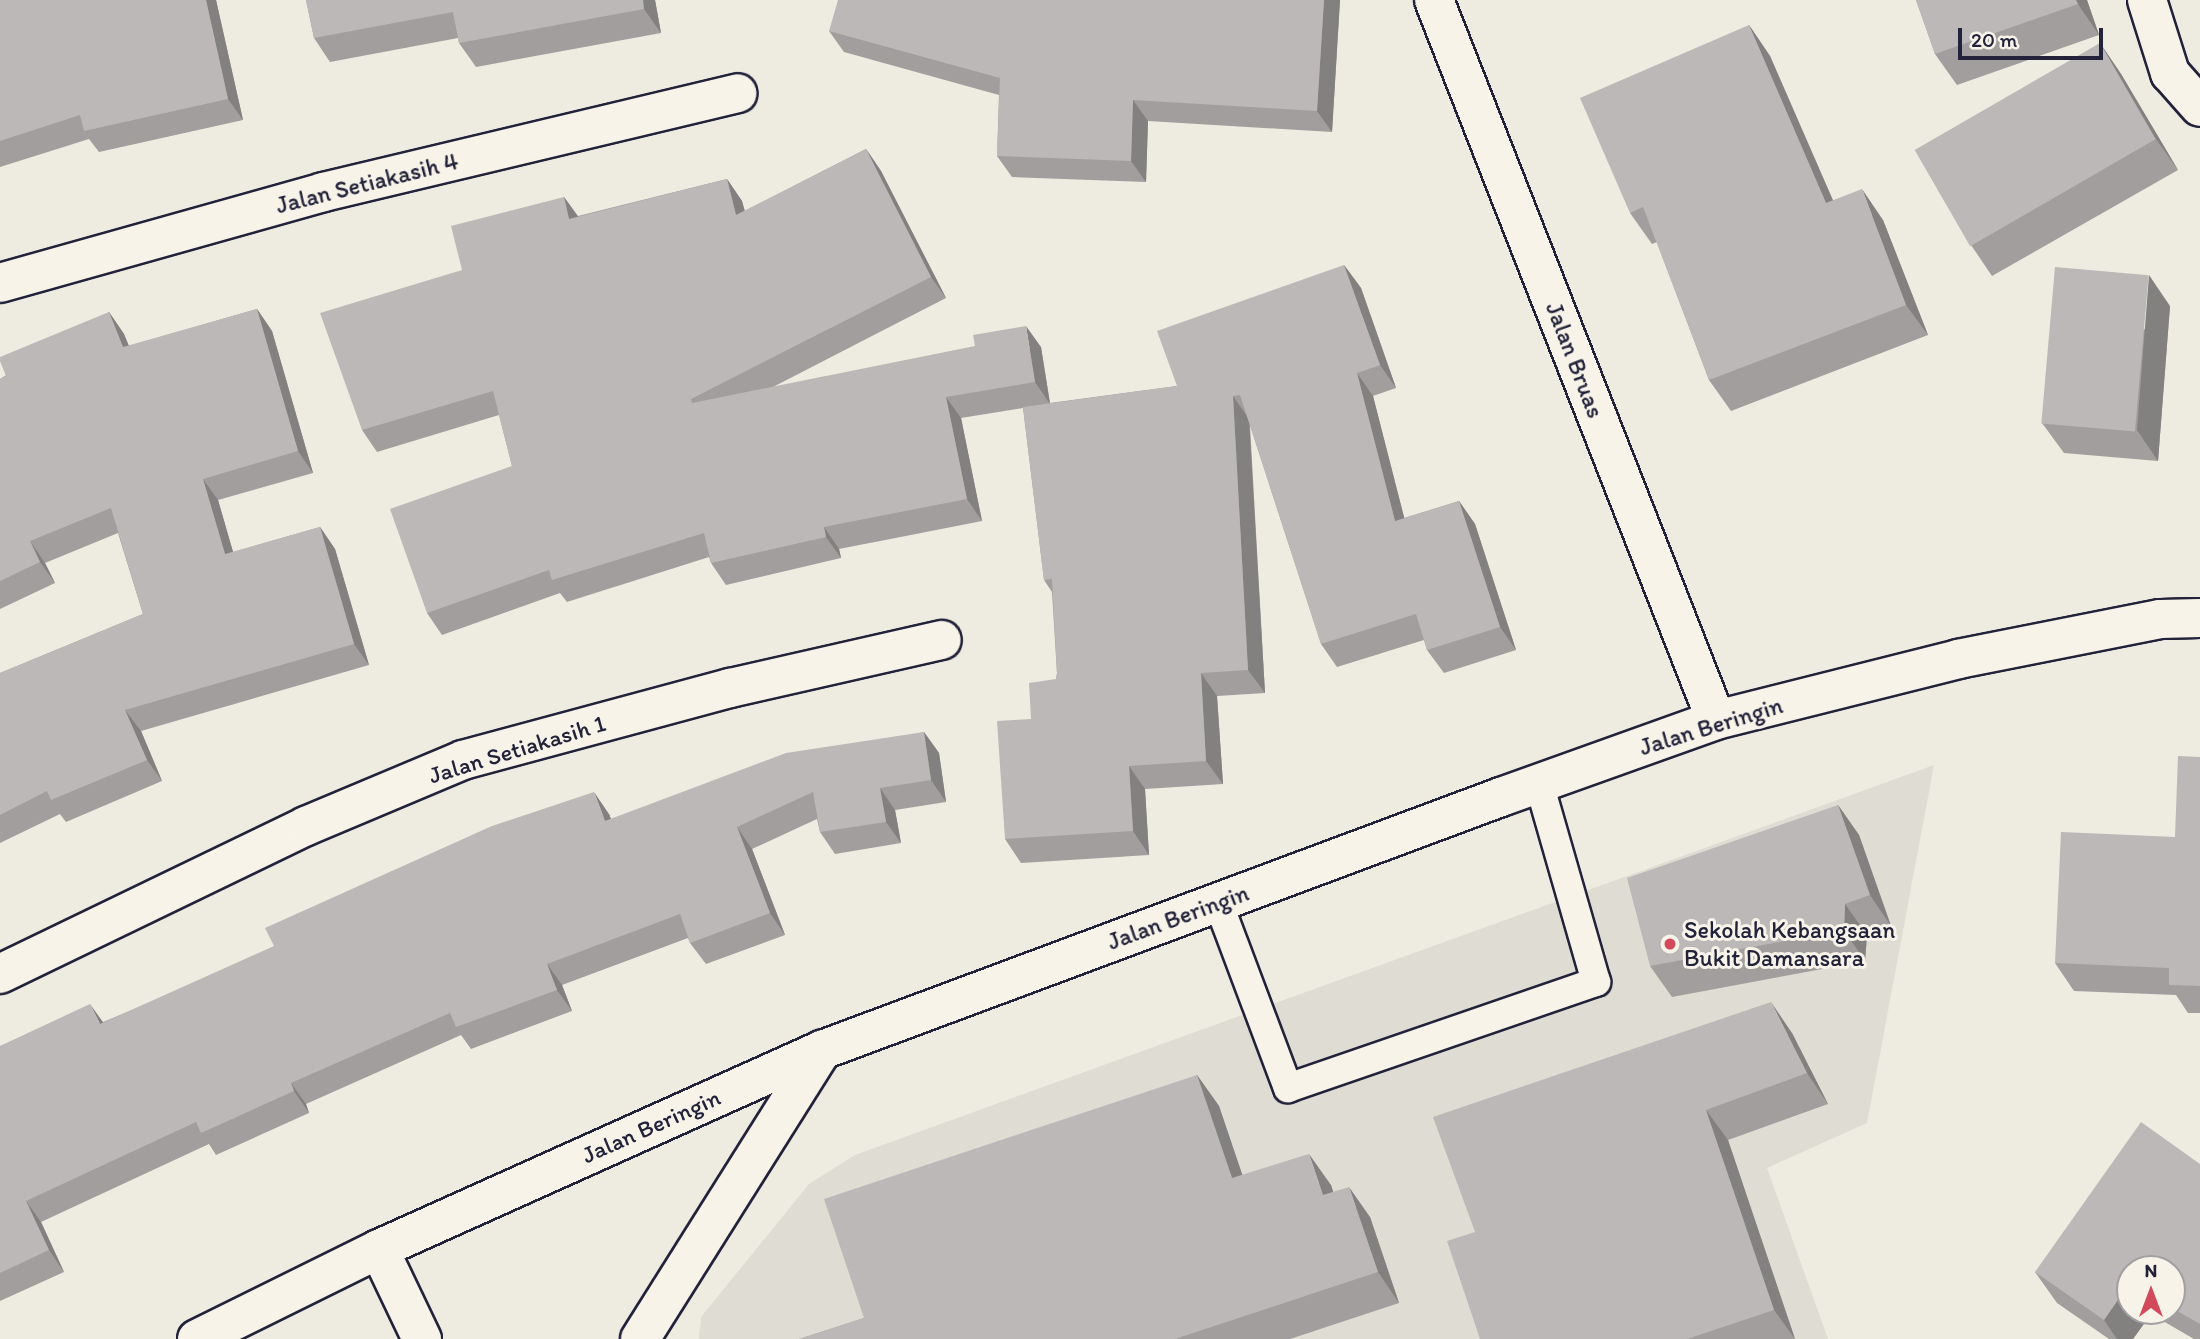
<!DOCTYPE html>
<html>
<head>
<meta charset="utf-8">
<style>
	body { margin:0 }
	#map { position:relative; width:2200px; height:1339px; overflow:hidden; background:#eeebe1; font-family:Itim,sans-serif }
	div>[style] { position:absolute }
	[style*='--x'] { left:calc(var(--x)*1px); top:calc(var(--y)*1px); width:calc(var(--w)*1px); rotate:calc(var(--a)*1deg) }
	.built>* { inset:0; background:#dfdcd4 }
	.roads { filter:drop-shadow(2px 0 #22223b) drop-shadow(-2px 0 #22223b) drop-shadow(0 2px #22223b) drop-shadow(0 -2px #22223b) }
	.service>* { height:28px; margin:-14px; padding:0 14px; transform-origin:14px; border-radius:14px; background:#f7f3e8 }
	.minor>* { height:38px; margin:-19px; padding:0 19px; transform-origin:19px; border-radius:19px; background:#f7f3e8 }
	.tertiary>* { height:38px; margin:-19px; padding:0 19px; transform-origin:19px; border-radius:19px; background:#f7f3e8 }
	.wall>* { inset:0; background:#a19e9d }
	.shaded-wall>* { inset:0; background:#838180 }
	.building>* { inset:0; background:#bbb8b7; transform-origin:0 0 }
	.dots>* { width:19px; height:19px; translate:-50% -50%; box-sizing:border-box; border:4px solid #f7f3e8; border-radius:50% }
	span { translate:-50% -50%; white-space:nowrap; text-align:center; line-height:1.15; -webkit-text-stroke:6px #f7f3e8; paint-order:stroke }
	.street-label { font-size:24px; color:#22223b }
	.poi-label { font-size:24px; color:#22223b }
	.left { translate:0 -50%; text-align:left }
	.north { position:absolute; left:2116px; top:1255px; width:70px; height:70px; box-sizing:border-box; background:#f7f3e8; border:2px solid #a29fa3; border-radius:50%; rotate:0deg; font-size:19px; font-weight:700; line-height:28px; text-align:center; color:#22223b }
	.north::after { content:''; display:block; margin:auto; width:24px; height:32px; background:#d1495b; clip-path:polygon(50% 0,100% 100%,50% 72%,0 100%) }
	.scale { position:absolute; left:1958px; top:28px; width:145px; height:32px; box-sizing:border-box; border:4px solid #22223b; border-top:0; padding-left:9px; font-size:21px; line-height:24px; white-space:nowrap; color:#22223b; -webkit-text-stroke:5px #f7f3e8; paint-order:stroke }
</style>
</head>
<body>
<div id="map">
	<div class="built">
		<div style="clip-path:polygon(1934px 765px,1867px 1123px,1767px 1168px,1828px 1339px,699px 1339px,701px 1317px,809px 1184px,855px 1155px)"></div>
	</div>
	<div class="roads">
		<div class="service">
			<div style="--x:1218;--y:902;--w:199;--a:69.4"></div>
			<div style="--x:1288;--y:1088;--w:326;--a:-19"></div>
			<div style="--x:1596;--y:982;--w:207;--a:-106"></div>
		</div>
		<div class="minor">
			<div style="--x:1434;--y:0;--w:773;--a:68.61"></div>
			<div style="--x:2147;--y:0;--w:77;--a:72.5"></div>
			<div style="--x:2170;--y:73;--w:45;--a:48.6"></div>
			<div style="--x:0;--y:283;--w:336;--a:-15.7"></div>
			<div style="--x:323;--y:192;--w:426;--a:-13.4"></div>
			<div style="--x:0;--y:974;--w:340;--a:-25.8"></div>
			<div style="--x:306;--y:826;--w:170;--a:-22.8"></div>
			<div style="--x:463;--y:760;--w:277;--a:-15.1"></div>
			<div style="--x:730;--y:688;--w:217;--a:-12.8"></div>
		</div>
		<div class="tertiary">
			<div style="--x:379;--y:1249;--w:100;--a:64.5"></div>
			<div style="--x:197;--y:1339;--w:203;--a:-26.3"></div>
			<div style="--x:379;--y:1249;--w:486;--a:-24.2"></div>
			<div style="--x:822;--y:1050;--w:725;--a:-20.44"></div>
			<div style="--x:1501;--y:797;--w:228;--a:-19.7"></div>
			<div style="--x:1716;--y:720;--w:250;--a:-14.1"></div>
			<div style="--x:1958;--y:659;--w:206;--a:-11.2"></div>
			<div style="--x:2160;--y:619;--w:40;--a:-1.4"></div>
			<div style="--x:640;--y:1339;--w:342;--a:-57.8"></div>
		</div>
	</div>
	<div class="wall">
		<div style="clip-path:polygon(0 0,216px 0,243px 120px,99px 152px,89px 139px,0 167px)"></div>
		<div style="clip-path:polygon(306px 0,655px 0,661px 33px,476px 67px,459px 43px,458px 38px,330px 62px,314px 38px)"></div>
		<div style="clip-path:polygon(1340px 0,1332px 132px,1148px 121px,1146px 182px,1012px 177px,997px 156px,999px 95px,844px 52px,829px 31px)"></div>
		<div style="clip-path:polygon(1916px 0,2087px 0,2099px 35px,1957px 85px,1935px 54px)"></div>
		<div style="clip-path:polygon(1749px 25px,1770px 56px,1833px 200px,1883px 220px,1928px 335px,1731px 411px,1709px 380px,1657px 242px,1652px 244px,1630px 213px)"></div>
		<div style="clip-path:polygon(2100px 43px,2121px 74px,2178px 170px,1992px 276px,1971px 245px)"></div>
		<div style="clip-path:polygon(866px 149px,881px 171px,946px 298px,773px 387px,1041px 347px,1050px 403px,1177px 386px,1344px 265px,1361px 288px,1396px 388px,1373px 396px,1404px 518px,1459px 501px,1475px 524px,1516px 650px,1444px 673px,1427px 650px,1424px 640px,1337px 667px,1321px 644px,1250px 425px,1265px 693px,1217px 696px,1223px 784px,1145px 789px,1149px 855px,1021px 863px,1005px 839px,1031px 719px,1056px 679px,1057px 673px,1052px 592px,1044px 580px,1023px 408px,961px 418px,982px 521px,839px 549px,841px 558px,726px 585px,711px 563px,709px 557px,567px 602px,560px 593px,442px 635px,427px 613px,512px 466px,499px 415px,377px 452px,362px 430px,564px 197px,578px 216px,727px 179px,742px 201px,745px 211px)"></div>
		<div style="clip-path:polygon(2170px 306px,2158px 461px,2064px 453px,2042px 423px)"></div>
		<div style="clip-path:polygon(257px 309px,272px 331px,313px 473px,218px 500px,233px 552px,320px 527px,335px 549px,369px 665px,141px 731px,162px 781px,66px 822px,60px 814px,0 843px,0 673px,143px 614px,118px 533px,45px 563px,55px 583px,0 609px,0 379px,109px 312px,124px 334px,129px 346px)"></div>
		<div style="clip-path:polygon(924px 732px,939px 753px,946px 802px,895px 810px,901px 843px,835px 854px,820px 832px,817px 819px,752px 849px,785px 935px,706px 964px,690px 943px,688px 938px,562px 985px,572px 1011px,471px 1049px,461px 1035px,306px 1104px,309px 1113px,216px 1155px,209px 1144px,41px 1222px,64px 1272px,0 1301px,0 1046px,103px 1022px,609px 814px,611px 819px)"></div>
		<div style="clip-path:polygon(2200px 757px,2200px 1013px,2188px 1013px,2176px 995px,2074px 991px,2055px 963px,2175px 837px)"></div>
		<div style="clip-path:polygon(1838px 805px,1859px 835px,1891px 926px,1867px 935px,1865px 961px,1672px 997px,1650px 966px)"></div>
		<div style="clip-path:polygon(1792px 1033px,1828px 1104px,1728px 1140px,1795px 1339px,1480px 1339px,1475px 1232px)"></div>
		<div style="clip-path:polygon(1197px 1075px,1219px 1106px,1242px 1175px,1331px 1185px,1333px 1192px,1370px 1217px,1399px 1303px,1290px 1339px,799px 1339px,864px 1318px)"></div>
		<div style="clip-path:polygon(evenodd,2200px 1164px,2200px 1339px,2194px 1339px,2151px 1314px,2133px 1339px,2109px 1339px,2057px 1303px,2035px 1272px,2200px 1164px,2130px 1269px,2172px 1269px,2172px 1311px,2130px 1311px,2130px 1269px)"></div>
	</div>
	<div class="shaded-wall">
		<div style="clip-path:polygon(206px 0,216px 0,243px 120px,228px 99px)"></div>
		<div style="clip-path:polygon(643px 0,655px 0,661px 33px,644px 9px)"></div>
		<div style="clip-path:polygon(1324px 0,1340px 0,1332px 132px,1317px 111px)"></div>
		<div style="clip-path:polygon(2076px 0,2087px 0,2099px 35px,2078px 4px)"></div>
		<div style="clip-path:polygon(1749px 25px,1770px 56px,1847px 233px,1826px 203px)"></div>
		<div style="clip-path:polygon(2100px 43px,2121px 74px,2178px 170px,2156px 139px)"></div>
		<div style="clip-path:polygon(1133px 100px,1148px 121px,1146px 182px,1131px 161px)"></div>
		<div style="clip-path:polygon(866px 149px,881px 171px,946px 298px,931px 277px)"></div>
		<div style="clip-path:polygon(727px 179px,742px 201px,751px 237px,736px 215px)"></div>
		<div style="clip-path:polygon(1862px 189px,1883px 220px,1928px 335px,1906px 305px)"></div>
		<div style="clip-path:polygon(564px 197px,579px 218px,569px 219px)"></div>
		<div style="clip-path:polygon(1344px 265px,1361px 288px,1396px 388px,1380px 365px)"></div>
		<div style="clip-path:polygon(2149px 275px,2170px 306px,2158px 461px,2137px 430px)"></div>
		<div style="clip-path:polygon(257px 309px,272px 331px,313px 473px,298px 451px)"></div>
		<div style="clip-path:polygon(109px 312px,124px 334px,138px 369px,123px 347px)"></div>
		<div style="clip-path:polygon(1026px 326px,1041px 347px,1050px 404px,1035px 382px)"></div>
		<div style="clip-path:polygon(1357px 373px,1373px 396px,1411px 544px,1395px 521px)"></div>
		<div style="clip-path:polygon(1233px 396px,1249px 419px,1265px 693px,1248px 670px)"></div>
		<div style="clip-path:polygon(946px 397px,961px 418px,982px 521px,967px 499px)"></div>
		<div style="clip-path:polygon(203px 479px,218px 500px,240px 576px,225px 554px)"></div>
		<div style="clip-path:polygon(1459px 501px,1475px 524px,1516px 650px,1500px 627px)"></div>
		<div style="clip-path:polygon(320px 527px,335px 549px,369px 665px,354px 644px)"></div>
		<div style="clip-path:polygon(824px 527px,839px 549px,841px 558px,826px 537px)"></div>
		<div style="clip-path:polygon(30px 541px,45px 563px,55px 583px,40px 562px)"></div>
		<div style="clip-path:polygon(1201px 673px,1217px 696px,1223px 784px,1206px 761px)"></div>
		<div style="clip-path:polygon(125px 710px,141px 731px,162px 781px,147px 760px)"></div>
		<div style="clip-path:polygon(924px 732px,939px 753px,946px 802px,931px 780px)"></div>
		<div style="clip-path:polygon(1129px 766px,1145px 789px,1149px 855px,1133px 831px)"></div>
		<div style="clip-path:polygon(880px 788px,895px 810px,901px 843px,886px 822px)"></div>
		<div style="clip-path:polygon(594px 792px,609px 814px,620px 843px,605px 821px)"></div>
		<div style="clip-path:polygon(1838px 805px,1859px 835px,1891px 926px,1870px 895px)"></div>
		<div style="clip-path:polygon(737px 827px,752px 849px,785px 935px,770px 913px)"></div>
		<div style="clip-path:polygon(1845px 904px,1867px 935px,1865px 961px,1844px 930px)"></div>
		<div style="clip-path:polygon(547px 964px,562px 985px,572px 1011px,557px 990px)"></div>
		<div style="clip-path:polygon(1771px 1002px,1792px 1033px,1828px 1104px,1807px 1073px)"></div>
		<div style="clip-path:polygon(90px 1004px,105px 1025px,100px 1024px)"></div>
		<div style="clip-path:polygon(1197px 1075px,1219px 1106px,1254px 1209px,1232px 1178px)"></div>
		<div style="clip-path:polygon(291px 1083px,306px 1104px,309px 1113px,294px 1091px)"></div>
		<div style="clip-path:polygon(1706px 1110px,1728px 1140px,1795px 1339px,1774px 1310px)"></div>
		<div style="clip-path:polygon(1309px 1154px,1331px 1185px,1344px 1226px,1323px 1195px)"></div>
		<div style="clip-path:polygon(1349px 1187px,1370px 1217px,1399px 1303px,1378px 1272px)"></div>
		<div style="clip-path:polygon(26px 1201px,41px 1222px,64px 1272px,49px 1250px)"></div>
		<div style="clip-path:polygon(2129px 1284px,2130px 1285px,2130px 1311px,2148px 1311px,2151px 1314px,2133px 1339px,2117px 1339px,2104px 1320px)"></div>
	</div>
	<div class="building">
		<div style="clip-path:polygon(0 0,206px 0,228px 99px,84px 131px,80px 115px,0 141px)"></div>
		<div style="clip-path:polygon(306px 0,643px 0,644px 9px,459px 43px,453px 12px,314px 38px)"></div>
		<div style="clip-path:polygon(838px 0,1324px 0,1317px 111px,1133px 100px,1131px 161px,997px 156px,1000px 78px,829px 31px)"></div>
		<div style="clip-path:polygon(1916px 0,2076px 0,2078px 4px,1935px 54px)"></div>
		<div style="clip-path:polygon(1749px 25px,1826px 203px,1862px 189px,1906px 305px,1709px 380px,1643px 207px,1630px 213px,1580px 98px)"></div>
		<div style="left:2100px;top:43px;width:111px;height:214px;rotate:60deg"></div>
		<div style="clip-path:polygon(866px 149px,931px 277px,691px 399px,692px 403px,975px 346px,973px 335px,1026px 326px,1035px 382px,946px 397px,967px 499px,824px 527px,826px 537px,711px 563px,704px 533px,552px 580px,549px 570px,427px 613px,390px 509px,512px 466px,493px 391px,362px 430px,320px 313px,462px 270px,451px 226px,564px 197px,569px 219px,727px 179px,736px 215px)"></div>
		<div style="clip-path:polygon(1344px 265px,1380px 365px,1357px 373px,1395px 521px,1459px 501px,1500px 627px,1427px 650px,1416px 614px,1321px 644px,1240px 395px,1233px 396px,1248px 670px,1201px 673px,1206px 761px,1129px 766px,1133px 831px,1005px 839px,997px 721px,1031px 719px,1029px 683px,1056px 679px,1057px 673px,1052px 579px,1044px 580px,1023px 407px,1177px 386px,1157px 331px)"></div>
		<div style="left:2055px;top:267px;width:94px;height:157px;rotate:5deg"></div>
		<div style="clip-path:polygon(257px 309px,298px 451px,203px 479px,225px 554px,320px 527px,354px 644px,125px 710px,147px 760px,51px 800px,47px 791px,0 815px,0 673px,143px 614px,111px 508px,30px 541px,40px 562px,0 581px,0 379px,6px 376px,0 361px,0 357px,109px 312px,123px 347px)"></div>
		<div style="clip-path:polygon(924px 732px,931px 780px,880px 788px,886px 822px,820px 832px,813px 792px,737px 827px,770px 913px,690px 943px,680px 914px,547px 964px,557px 990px,456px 1027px,450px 1013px,291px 1083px,294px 1091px,201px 1133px,196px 1122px,26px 1201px,49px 1250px,0 1273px,0 1046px,90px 1004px,100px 1024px,274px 946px,265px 928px,492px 826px,594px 792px,605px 821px,786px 753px)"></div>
		<div style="clip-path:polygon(2178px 756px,2200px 757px,2200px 986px,2169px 985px,2169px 968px,2055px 963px,2061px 832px,2175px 837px)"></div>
		<div style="clip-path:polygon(1838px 805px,1870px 895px,1845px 904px,1844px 930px,1650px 966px,1627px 878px)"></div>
		<div style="clip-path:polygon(1771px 1002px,1807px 1073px,1706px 1110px,1774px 1310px,1687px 1339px,1480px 1339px,1447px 1241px,1475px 1232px,1433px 1117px)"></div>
		<div style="clip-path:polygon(1197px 1075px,1232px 1178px,1309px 1154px,1323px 1195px,1349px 1187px,1378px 1272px,1175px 1339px,799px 1339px,864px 1318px,824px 1199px)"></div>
		<div style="clip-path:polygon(2141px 1122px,2200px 1164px,2200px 1324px,2172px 1308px,2172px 1269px,2130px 1269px,2130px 1284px,2129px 1284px,2104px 1320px,2035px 1272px)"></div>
	</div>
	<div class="dots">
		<div style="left:1670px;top:944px;background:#d1495b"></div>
	</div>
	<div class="street-label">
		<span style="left:367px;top:183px;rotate:-14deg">Jalan Setiakasih 4</span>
		<span style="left:1575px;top:360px;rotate:69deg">Jalan Bruas</span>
		<span style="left:1711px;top:726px;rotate:-17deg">Jalan Beringin</span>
		<span style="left:517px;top:749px;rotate:-17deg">Jalan Setiakasih 1</span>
		<span style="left:1178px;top:917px;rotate:-20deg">Jalan Beringin</span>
		<span style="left:651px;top:1126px;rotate:-24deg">Jalan Beringin</span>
	</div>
	<div class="poi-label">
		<span class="left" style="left:1684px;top:944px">Sekolah Kebangsaan<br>Bukit Damansara</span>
	</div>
	<div class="north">N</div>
	<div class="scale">20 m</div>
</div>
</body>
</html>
